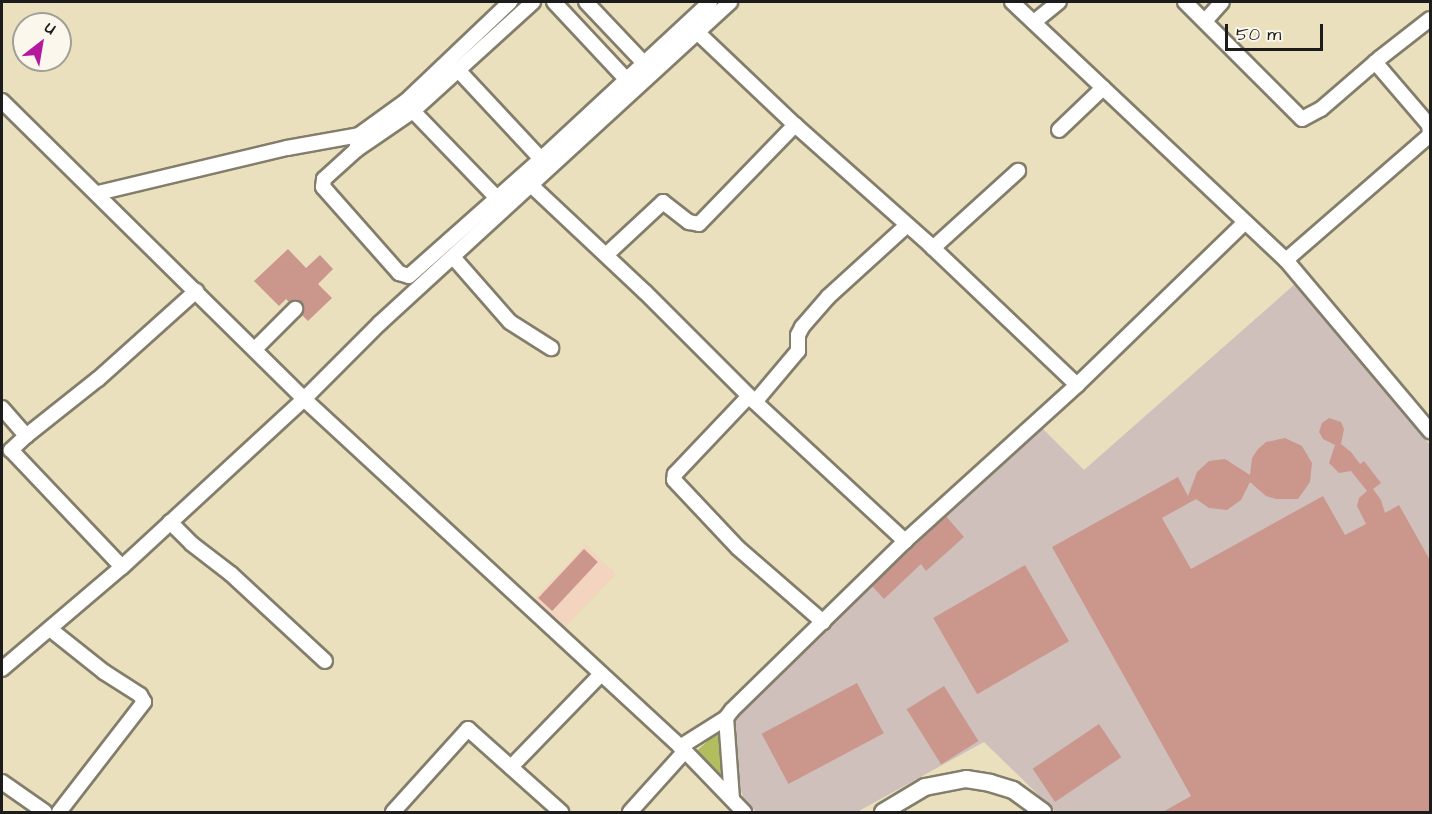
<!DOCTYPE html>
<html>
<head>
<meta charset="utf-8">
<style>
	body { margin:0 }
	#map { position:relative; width:1432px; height:814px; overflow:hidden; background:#eae0bd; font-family:"Architects Daughter",sans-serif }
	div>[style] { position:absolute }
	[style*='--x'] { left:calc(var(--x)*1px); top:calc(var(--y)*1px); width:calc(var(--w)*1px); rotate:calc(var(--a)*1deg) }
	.built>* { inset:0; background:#f3d4bf; transform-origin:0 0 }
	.industrial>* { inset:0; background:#cfc0bb }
	.green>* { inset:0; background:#b1bd5f }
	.building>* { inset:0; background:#cb978d; transform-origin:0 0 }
	.roads { filter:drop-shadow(2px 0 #837e6c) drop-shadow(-2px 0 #837e6c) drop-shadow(0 2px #837e6c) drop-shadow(0 -2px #837e6c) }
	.minor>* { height:14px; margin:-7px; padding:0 7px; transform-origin:7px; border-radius:7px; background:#fff }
	.tertiary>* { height:16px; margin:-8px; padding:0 8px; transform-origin:8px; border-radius:8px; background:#fff }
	span { translate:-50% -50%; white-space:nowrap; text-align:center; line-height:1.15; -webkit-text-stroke:4.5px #fbf7ec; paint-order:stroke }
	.frame { position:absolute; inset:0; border:3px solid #1c1c1c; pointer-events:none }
	.north { position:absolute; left:12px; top:12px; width:60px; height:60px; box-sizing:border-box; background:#fbf7ec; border:2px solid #a29f99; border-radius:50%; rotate:31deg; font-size:16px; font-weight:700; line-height:24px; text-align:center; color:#1c1c1c }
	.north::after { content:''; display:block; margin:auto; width:21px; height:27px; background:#b5179e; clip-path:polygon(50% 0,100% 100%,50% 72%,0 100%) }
	.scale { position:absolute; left:1225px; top:24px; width:98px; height:27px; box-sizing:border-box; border:3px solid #1c1c1c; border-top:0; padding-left:8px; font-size:18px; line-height:21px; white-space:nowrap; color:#1c1c1c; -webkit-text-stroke:4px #fbf7ec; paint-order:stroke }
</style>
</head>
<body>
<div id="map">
	<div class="built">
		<div style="left:586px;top:545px;width:42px;height:75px;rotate:44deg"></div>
	</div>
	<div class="industrial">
		<div style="clip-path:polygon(1295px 284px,1430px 445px,1430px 812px,1056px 812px,984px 742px,857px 812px,756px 812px,743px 797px,732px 760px,730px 720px,857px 590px,1040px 426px,1084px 470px)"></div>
	</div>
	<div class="green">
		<div style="clip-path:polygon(719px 731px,726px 785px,693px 754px)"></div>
	</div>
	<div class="building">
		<div style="clip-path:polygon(288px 249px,306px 268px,320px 255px,333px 269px,318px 284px,332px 298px,308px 321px,302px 315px,304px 307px,301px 302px,289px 302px,286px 299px,279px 306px,254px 281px)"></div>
		<div style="clip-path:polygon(1329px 418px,1341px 422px,1344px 429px,1341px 444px,1351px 452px,1360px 464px,1364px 461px,1381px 483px,1373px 489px,1381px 500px,1385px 513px,1399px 505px,1431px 562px,1431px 813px,1161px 813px,1191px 796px,1052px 547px,1178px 477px,1188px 496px,1197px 472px,1209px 461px,1225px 459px,1250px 475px,1252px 458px,1258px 449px,1266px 442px,1285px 438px,1302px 446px,1312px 463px,1310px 482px,1298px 499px,1276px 499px,1266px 496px,1250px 482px,1241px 500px,1227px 510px,1209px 508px,1196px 499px,1162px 518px,1191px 569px,1323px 496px,1345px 535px,1366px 524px,1357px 506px,1359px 498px,1367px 491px,1351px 471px,1339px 473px,1329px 463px,1335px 445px,1323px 439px,1319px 432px,1322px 423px)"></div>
		<div style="clip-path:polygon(946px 516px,964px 537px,926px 571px,921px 564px,884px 599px,872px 586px)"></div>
		<div style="left:584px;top:549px;width:19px;height:67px;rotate:43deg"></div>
		<div style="left:1025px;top:565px;width:88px;height:106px;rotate:60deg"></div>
		<div style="left:857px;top:683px;width:57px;height:108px;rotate:62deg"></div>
		<div style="left:944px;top:686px;width:65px;height:44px;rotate:58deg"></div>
		<div style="left:1099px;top:724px;width:40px;height:80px;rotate:56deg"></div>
	</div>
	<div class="roads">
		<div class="minor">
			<div style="--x:554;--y:2;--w:104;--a:46.9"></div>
			<div style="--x:586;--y:2;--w:83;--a:46.5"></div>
			<div style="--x:1012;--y:2;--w:376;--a:43.3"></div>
			<div style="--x:1286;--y:260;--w:224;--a:49.9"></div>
			<div style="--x:1185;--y:2;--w:165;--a:45"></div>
			<div style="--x:1302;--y:119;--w:21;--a:-28"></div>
			<div style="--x:1321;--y:109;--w:78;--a:-40.8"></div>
			<div style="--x:1380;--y:58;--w:63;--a:-38"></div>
			<div style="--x:1205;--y:21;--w:25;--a:-48"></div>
			<div style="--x:1034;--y:22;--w:32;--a:-39"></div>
			<div style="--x:697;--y:32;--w:135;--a:43.5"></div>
			<div style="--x:795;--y:125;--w:181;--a:41.6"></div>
			<div style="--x:930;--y:245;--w:203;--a:43.6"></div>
			<div style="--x:1375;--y:62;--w:83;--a:49.4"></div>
			<div style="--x:1429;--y:125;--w:9;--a:84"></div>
			<div style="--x:459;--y:71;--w:120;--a:47"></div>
			<div style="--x:2;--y:101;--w:424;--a:44.6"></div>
			<div style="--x:304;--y:399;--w:519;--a:42.73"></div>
			<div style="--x:685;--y:751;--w:85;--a:46"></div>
			<div style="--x:413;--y:111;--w:162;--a:-42.2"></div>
			<div style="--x:1059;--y:130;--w:61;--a:-43.7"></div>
			<div style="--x:359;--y:135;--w:15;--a:101"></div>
			<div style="--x:356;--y:150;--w:43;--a:137.8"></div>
			<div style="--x:324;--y:179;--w:8;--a:97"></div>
			<div style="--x:323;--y:187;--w:115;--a:48.5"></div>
			<div style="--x:399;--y:273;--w:10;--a:17"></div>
			<div style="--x:409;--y:276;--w:176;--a:-41.6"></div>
			<div style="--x:541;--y:159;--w:231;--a:-42.9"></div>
			<div style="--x:356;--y:150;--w:69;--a:-34.4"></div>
			<div style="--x:413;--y:111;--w:121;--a:46"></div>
			<div style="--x:532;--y:186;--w:155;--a:43.2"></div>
			<div style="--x:645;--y:292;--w:156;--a:45"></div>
			<div style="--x:755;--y:402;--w:205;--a:42.8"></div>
			<div style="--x:98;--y:193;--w:194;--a:-13.4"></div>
			<div style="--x:287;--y:148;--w:73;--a:-10.2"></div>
			<div style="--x:359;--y:135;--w:58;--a:-35.9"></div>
			<div style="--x:406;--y:101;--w:144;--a:-43.6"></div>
			<div style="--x:933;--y:248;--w:115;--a:-42.2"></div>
			<div style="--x:606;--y:255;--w:78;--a:-42.9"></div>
			<div style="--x:663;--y:202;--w:33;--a:38"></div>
			<div style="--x:689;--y:222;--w:10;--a:11"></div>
			<div style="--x:699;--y:224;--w:138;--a:-45.9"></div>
			<div style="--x:453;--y:257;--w:86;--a:48.8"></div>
			<div style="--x:510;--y:322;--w:49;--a:32.4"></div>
			<div style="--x:1286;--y:260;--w:191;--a:-41"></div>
			<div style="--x:255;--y:349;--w:57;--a:-45"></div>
			<div style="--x:749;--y:396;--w:108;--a:133.5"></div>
			<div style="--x:675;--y:474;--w:6;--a:99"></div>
			<div style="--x:674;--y:480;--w:93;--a:46.7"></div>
			<div style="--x:738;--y:548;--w:113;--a:41"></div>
			<div style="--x:755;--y:402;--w:67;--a:-49.9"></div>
			<div style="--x:798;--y:351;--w:16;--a:-90"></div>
			<div style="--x:798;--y:335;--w:9;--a:-63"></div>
			<div style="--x:802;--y:327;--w:40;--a:-49"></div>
			<div style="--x:828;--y:297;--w:107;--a:-42.3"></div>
			<div style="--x:2;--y:408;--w:37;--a:49"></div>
			<div style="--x:26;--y:436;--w:92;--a:-38.4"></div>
			<div style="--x:98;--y:379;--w:132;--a:-41.9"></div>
			<div style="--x:26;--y:436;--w:21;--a:137"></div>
			<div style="--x:11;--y:450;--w:161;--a:46.5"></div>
			<div style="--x:170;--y:522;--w:31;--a:45"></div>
			<div style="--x:192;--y:544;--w:49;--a:37.6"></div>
			<div style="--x:231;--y:574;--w:128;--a:42.8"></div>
			<div style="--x:50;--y:629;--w:69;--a:38.5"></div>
			<div style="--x:104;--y:672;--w:43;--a:32.6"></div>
			<div style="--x:140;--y:695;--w:8;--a:60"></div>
			<div style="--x:144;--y:702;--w:139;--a:127.7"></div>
			<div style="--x:2;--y:669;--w:157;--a:-40.4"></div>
			<div style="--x:122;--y:567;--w:248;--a:-42.7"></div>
			<div style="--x:304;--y:399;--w:107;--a:-45"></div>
			<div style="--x:380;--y:323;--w:475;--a:-42.5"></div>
			<div style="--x:680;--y:747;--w:54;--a:-32.2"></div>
			<div style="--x:511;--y:767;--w:128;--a:-45.9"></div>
			<div style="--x:2;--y:782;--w:52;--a:34.9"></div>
			<div style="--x:732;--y:799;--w:81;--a:-94.2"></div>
			<div style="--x:726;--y:718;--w:10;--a:-53"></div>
			<div style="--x:732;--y:710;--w:242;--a:-44.3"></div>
			<div style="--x:905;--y:541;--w:232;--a:-42.2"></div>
			<div style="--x:1077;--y:385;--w:233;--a:-44.1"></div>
			<div style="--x:393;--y:812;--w:112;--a:-47.9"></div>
			<div style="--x:468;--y:729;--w:125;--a:41.7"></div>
			<div style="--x:630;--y:812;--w:82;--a:-48"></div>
		</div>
		<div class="tertiary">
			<div style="--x:883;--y:812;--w:49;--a:-30.8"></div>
			<div style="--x:925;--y:787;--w:42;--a:-11"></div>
			<div style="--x:966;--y:779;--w:24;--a:9"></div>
			<div style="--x:990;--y:783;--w:24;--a:17"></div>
			<div style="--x:1013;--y:790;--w:37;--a:36"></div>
		</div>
	</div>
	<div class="frame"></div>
	<div class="north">U</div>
	<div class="scale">50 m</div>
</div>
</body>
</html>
